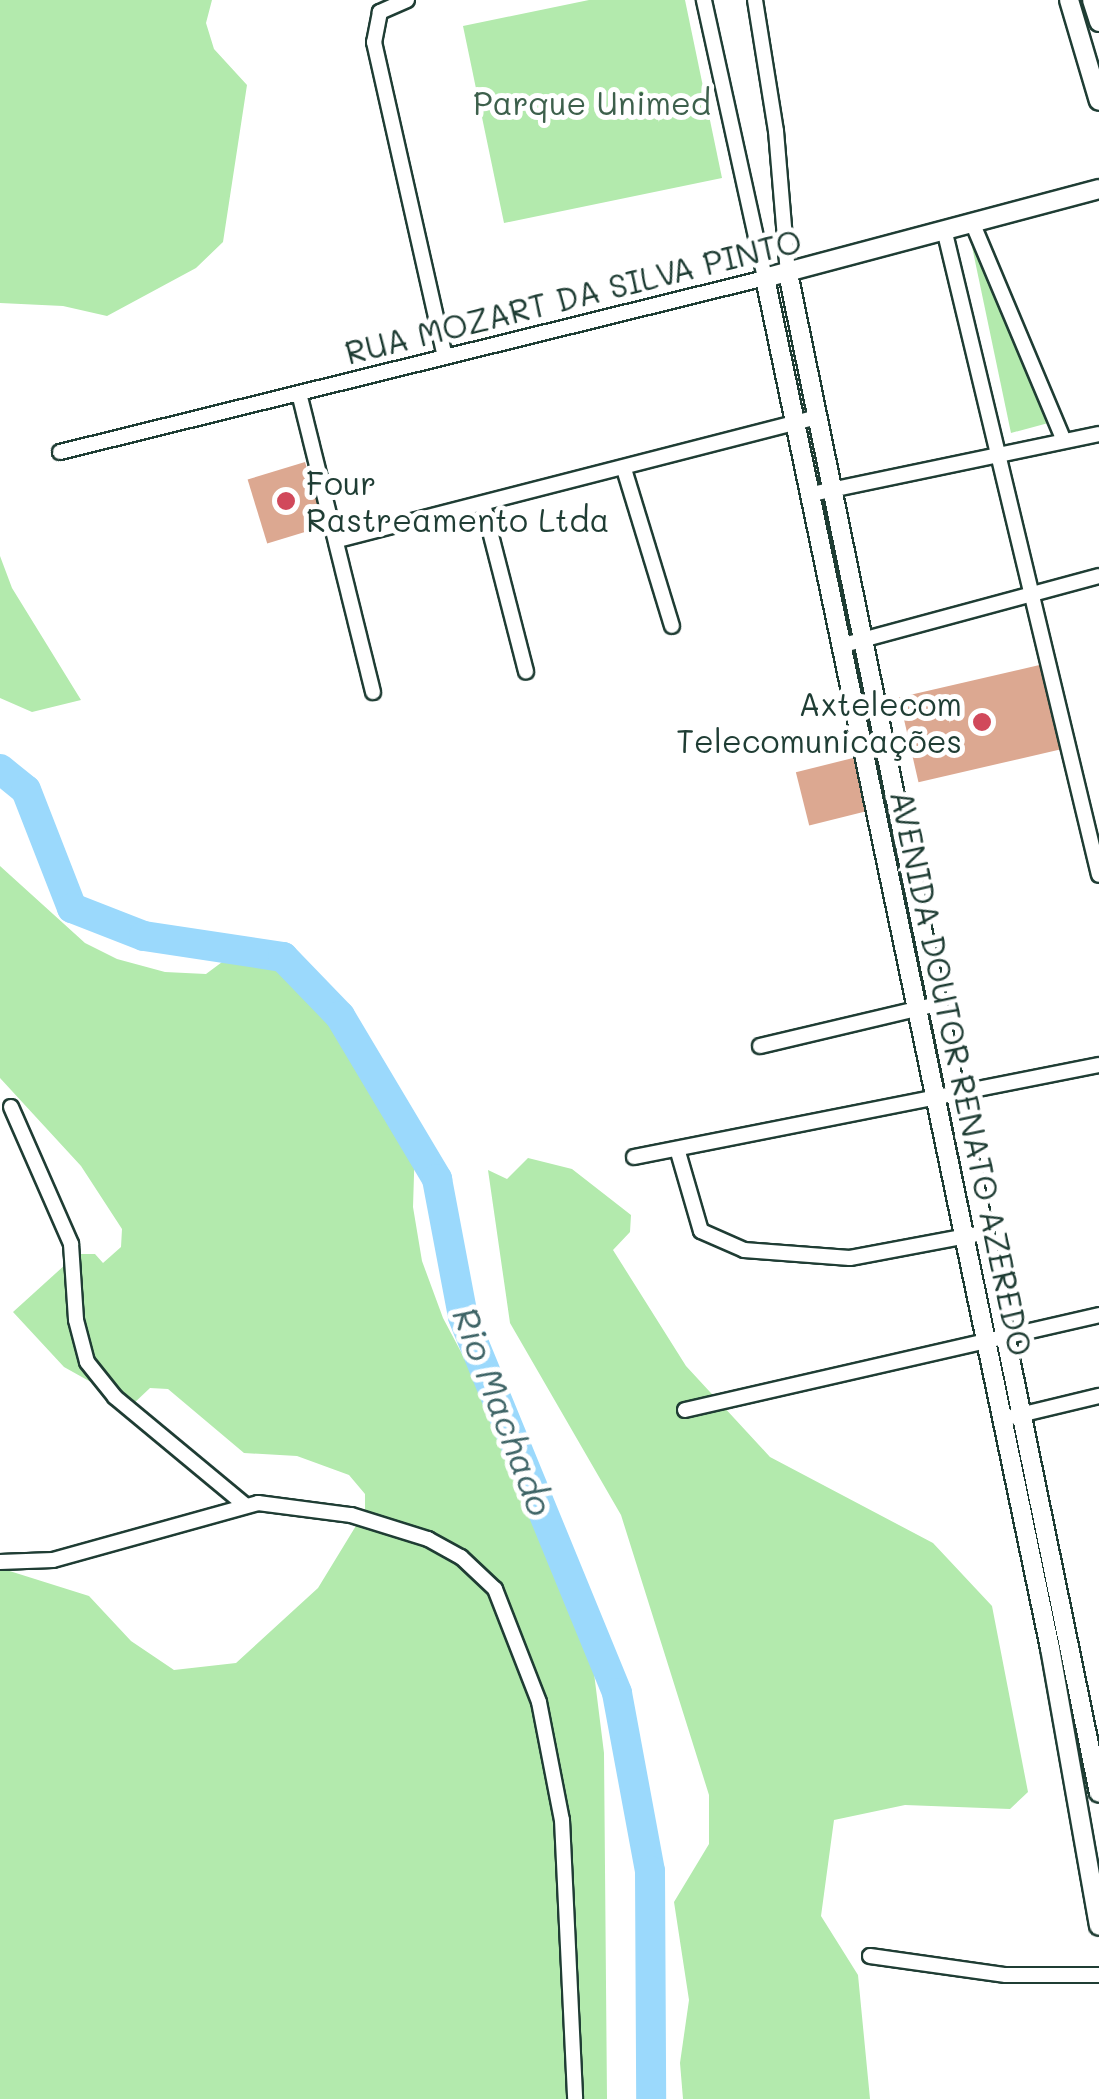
<!DOCTYPE html>
<html>
<head>
<meta charset="utf-8">
<style>
	body { margin:0 }
	#map { position:relative; width:1099px; height:2099px; overflow:hidden; background:#fff; font-family:Mali,sans-serif }
	div>[style] { position:absolute }
	[style*='--x'] { left:calc(var(--x)*1px); top:calc(var(--y)*1px); width:calc(var(--w)*1px); rotate:calc(var(--a)*1deg) }
	.green>* { inset:0; background:#b3eaad }
	.river>* { height:30px; margin:-15px; padding:0 15px; transform-origin:15px; border-radius:15px; background:#9bd9fc }
	.building>* { inset:0; background:#dca891; transform-origin:0 0 }
	.roads { filter:drop-shadow(2px 0 #1f3d34) drop-shadow(-2px 0 #1f3d34) drop-shadow(0 2px #1f3d34) drop-shadow(0 -2px #1f3d34) }
	.minor>* { height:14px; margin:-7px; padding:0 7px; transform-origin:7px; border-radius:7px; background:#fff }
	.tertiary>* { height:18px; margin:-9px; padding:0 9px; transform-origin:9px; border-radius:9px; background:#fff }
	.dots>* { width:28px; height:28px; translate:-50% -50%; box-sizing:border-box; border:5px solid #fff; border-radius:50% }
	span { translate:-50% -50%; white-space:nowrap; text-align:center; line-height:1.15; -webkit-text-stroke:10px #fff; paint-order:stroke }
	.park-label { font-size:32px; color:#3d604c }
	.street-label { font-size:32px; color:#1f3d34 }
	.poi-label { font-size:32px; color:#1f3d34 }
	.left { translate:0 -50%; text-align:left }
	.right { translate:-100% -50%; text-align:right }
	.water-label { font-size:35px; color:#3e6466; font-style:italic }
</style>
</head>
<body>
<div id="map">
	<div class="green">
		<div style="clip-path:polygon(0 0,212px 0,206px 23px,214px 49px,247px 85px,223px 242px,196px 268px,107px 316px,63px 306px,0 303px)"></div>
		<div style="clip-path:polygon(589px 0,685px 0,722px 178px,504px 223px,463px 26px)"></div>
		<div style="clip-path:polygon(970px 237px,1052px 422px,1011px 433px)"></div>
		<div style="clip-path:polygon(0 556px,12px 588px,81px 700px,32px 712px,0 698px)"></div>
		<div style="clip-path:polygon(0 866px,85px 943px,117px 959px,165px 972px,206px 974px,249px 942px,270px 946px,360px 1043px,385px 1110px,415px 1143px,413px 1207px,422px 1261px,443px 1318px,557px 1533px,588px 1625px,604px 1753px,607px 2099px,0 2099px,0 1568px,89px 1596px,131px 1641px,174px 1670px,236px 1663px,318px 1588px,365px 1511px,365px 1494px,349px 1475px,297px 1456px,244px 1453px,168px 1389px,150px 1388px,132px 1405px,64px 1367px,13px 1312px,77px 1254px,95px 1254px,103px 1263px,121px 1247px,122px 1229px,81px 1166px,0 1078px)"></div>
		<div style="clip-path:polygon(528px 1158px,572px 1169px,631px 1215px,630px 1232px,613px 1250px,686px 1366px,770px 1457px,933px 1543px,992px 1606px,1028px 1792px,1010px 1809px,905px 1805px,834px 1820px,821px 1916px,858px 1975px,870px 2099px,683px 2099px,680px 2063px,689px 2000px,674px 1902px,709px 1844px,709px 1795px,621px 1515px,510px 1323px,488px 1170px,507px 1179px)"></div>
	</div>
	<div class="river">
		<div style="--x:0;--y:769;--w:33;--a:39"></div>
		<div style="--x:26;--y:790;--w:127;--a:68.7"></div>
		<div style="--x:72;--y:908;--w:77;--a:21.3"></div>
		<div style="--x:144;--y:936;--w:141;--a:8.6"></div>
		<div style="--x:283;--y:957;--w:82;--a:46"></div>
		<div style="--x:340;--y:1016;--w:190;--a:59.2"></div>
		<div style="--x:437;--y:1179;--w:140;--a:79.3"></div>
		<div style="--x:463;--y:1317;--w:406;--a:67.7"></div>
		<div style="--x:617;--y:1693;--w:181;--a:79.5"></div>
		<div style="--x:650;--y:1871;--w:228;--a:89.7"></div>
	</div>
	<div class="building">
		<div style="left:305px;top:462px;width:67px;height:60px;rotate:73deg"></div>
		<div style="left:1048px;top:663px;width:87px;height:153px;rotate:77deg"></div>
		<div style="left:857px;top:757px;width:55px;height:63px;rotate:76deg"></div>
	</div>
	<div class="roads">
		<div class="minor">
			<div style="--x:407;--y:0;--w:30;--a:156"></div>
			<div style="--x:380;--y:12;--w:31;--a:101"></div>
			<div style="--x:374;--y:42;--w:322;--a:77.3"></div>
			<div style="--x:755;--y:0;--w:133;--a:80.9"></div>
			<div style="--x:776;--y:131;--w:143;--a:85.2"></div>
			<div style="--x:972;--y:222;--w:235;--a:67.2"></div>
			<div style="--x:944;--y:229;--w:664;--a:76.51"></div>
			<div style="--x:300;--y:397;--w:304;--a:76.1"></div>
			<div style="--x:60;--y:452;--w:726;--a:-13.86"></div>
			<div style="--x:765;--y:278;--w:285;--a:-102.4"></div>
			<div style="--x:624;--y:469;--w:164;--a:73"></div>
			<div style="--x:812;--y:494;--w:293;--a:-11.8"></div>
			<div style="--x:483;--y:504;--w:173;--a:75.6"></div>
			<div style="--x:338;--y:540;--w:495;--a:-14.4"></div>
			<div style="--x:840;--y:646;--w:268;--a:-15.1"></div>
			<div style="--x:760;--y:1046;--w:182;--a:-13.3"></div>
			<div style="--x:11;--y:1107;--w:150;--a:66.3"></div>
			<div style="--x:71;--y:1244;--w:76;--a:86.2"></div>
			<div style="--x:76;--y:1320;--w:43;--a:75.3"></div>
			<div style="--x:87;--y:1362;--w:45;--a:51.3"></div>
			<div style="--x:115;--y:1397;--w:168;--a:39.7"></div>
			<div style="--x:678;--y:1152;--w:82;--a:73.8"></div>
			<div style="--x:701;--y:1231;--w:47;--a:23.8"></div>
			<div style="--x:744;--y:1250;--w:106;--a:4.3"></div>
			<div style="--x:850;--y:1258;--w:136;--a:-10.6"></div>
			<div style="--x:634;--y:1157;--w:474;--a:-11.2"></div>
			<div style="--x:685;--y:1410;--w:425;--a:-12.9"></div>
			<div style="--x:1003;--y:1419;--w:99;--a:-13.5"></div>
			<div style="--x:0;--y:1562;--w:53;--a:-2.2"></div>
			<div style="--x:53;--y:1560;--w:213;--a:-15.5"></div>
			<div style="--x:258;--y:1503;--w:94;--a:7.4"></div>
			<div style="--x:351;--y:1515;--w:81;--a:17.3"></div>
			<div style="--x:428;--y:1539;--w:38;--a:29"></div>
			<div style="--x:461;--y:1557;--w:47;--a:43.3"></div>
			<div style="--x:495;--y:1589;--w:121;--a:68.7"></div>
			<div style="--x:539;--y:1702;--w:120;--a:79"></div>
			<div style="--x:562;--y:1820;--w:279;--a:87.3"></div>
			<div style="--x:870;--y:1956;--w:137;--a:8"></div>
			<div style="--x:1006;--y:1975;--w:93;--a:0"></div>
		</div>
		<div class="tertiary">
			<div style="--x:1069;--y:0;--w:105;--a:73.5"></div>
			<div style="--x:1092;--y:0;--w:23;--a:72"></div>
			<div style="--x:1099;--y:189;--w:346;--a:165.1"></div>
			<div style="--x:765;--y:278;--w:1399;--a:78.25"></div>
			<div style="--x:1050;--y:1648;--w:282;--a:80"></div>
			<div style="--x:788;--y:273;--w:1551;--a:78.44"></div>
		</div>
	</div>
	<div class="dots">
		<div style="left:286px;top:501px;background:#d1495b"></div>
		<div style="left:982px;top:722px;background:#d1495b"></div>
	</div>
	<div class="park-label">
		<span style="left:592px;top:102px">Parque Unimed</span>
	</div>
	<div class="street-label">
		<span style="left:573px;top:296px;rotate:-14deg">RUA MOZART DA SILVA PINTO</span>
		<span style="left:962px;top:1073px;rotate:78deg">AVENIDA DOUTOR RENATO AZEREDO</span>
	</div>
	<div class="poi-label">
		<span class="left" style="left:306px;top:501px">Four<br>Rastreamento Ltda</span>
		<span class="right" style="left:962px;top:722px">Axtelecom<br>Telecomunicações</span>
	</div>
	<div class="water-label">
		<span style="left:504px;top:1411px;rotate:69deg">Rio Machado</span>
	</div>
</div>
</body>
</html>
